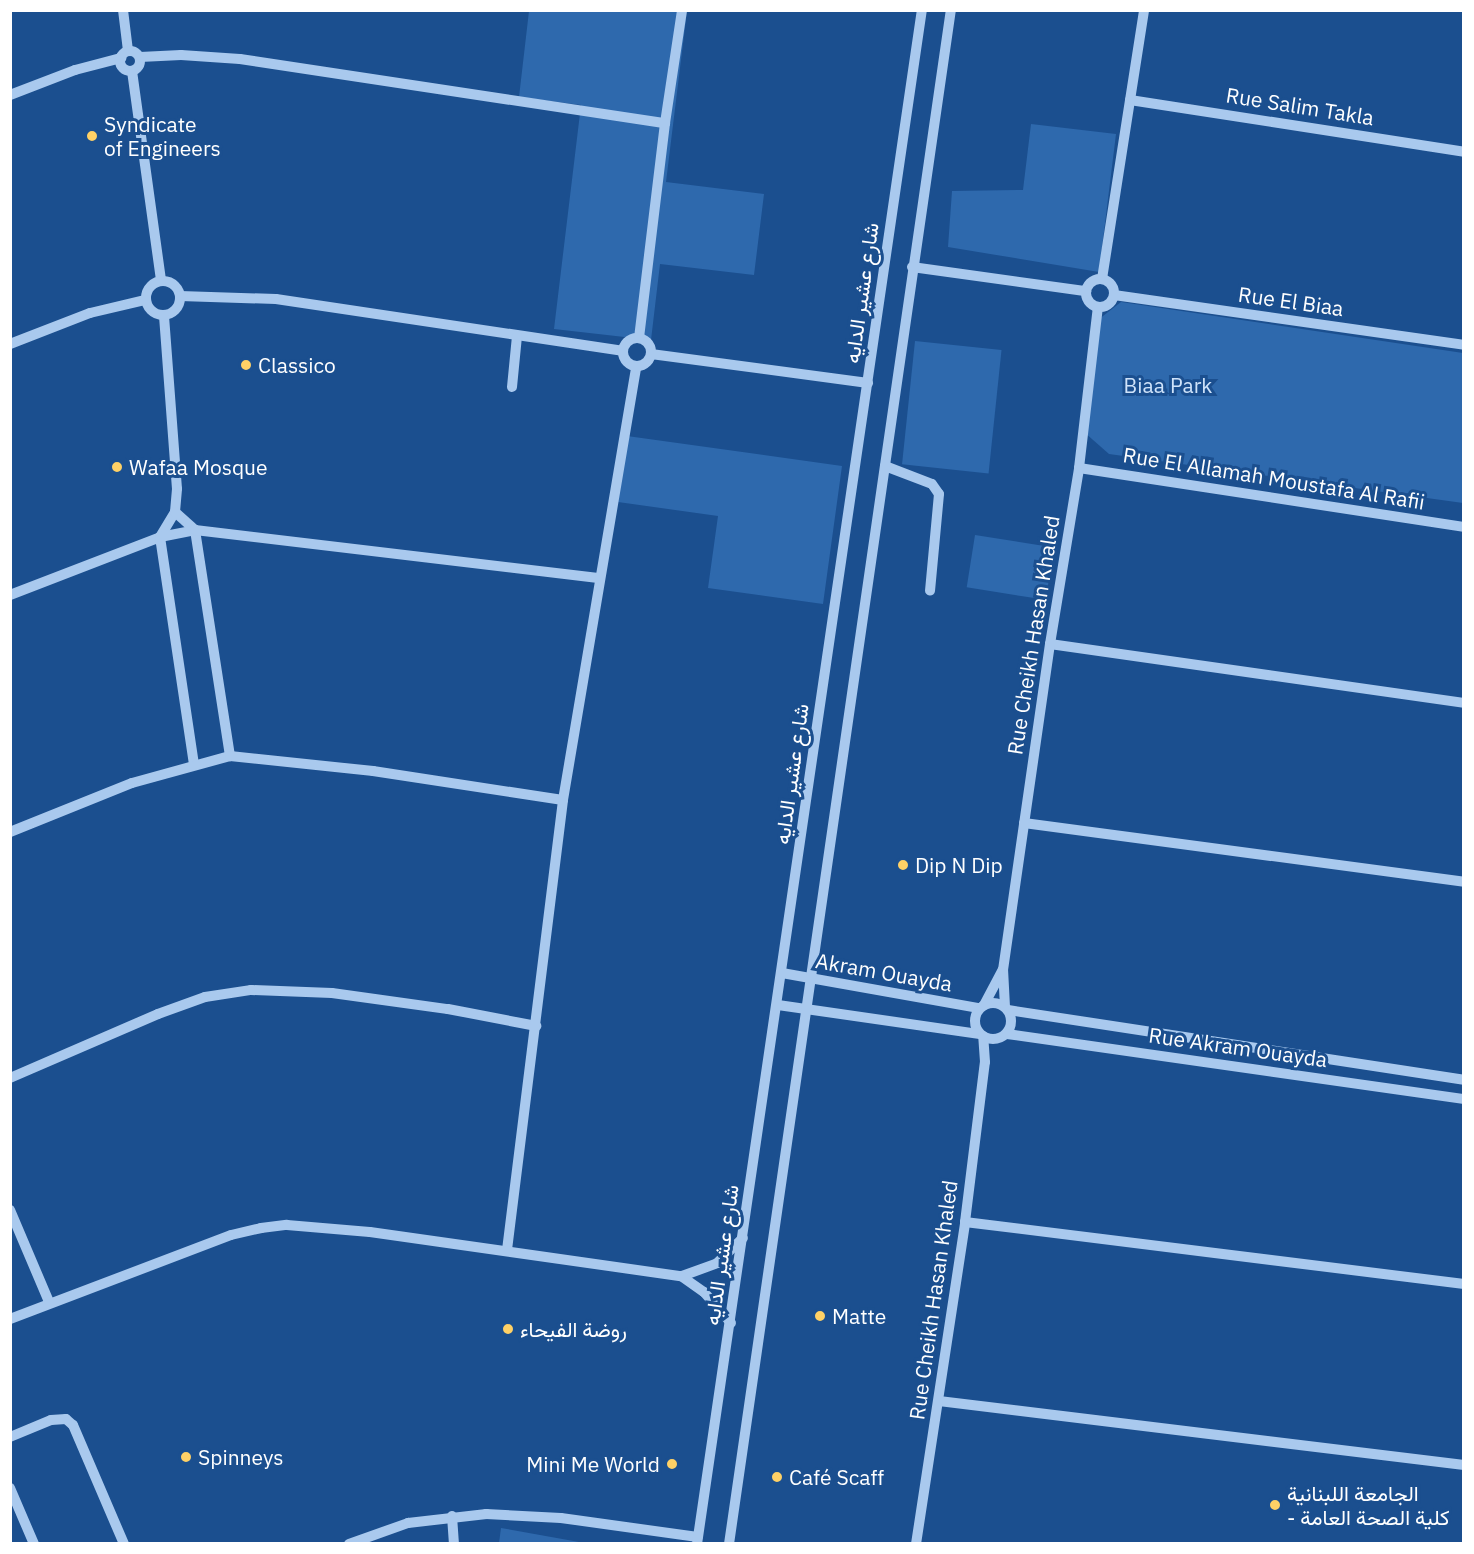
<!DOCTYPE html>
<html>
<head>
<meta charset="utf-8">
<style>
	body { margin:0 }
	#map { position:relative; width:1474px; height:1554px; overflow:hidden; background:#1b4f8f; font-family:"IBM Plex Sans",Vazirmatn,sans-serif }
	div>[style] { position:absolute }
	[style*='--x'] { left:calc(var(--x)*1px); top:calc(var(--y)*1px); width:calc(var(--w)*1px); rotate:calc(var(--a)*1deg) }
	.green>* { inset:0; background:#2e69ad; transform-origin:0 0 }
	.minor>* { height:10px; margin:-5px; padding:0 5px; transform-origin:5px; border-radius:5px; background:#a9c9ee }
	.minor>.ring { margin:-5px; padding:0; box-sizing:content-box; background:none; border:10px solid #a9c9ee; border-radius:50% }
	.dots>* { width:16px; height:16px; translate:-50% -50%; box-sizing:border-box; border:3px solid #1b4f8f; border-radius:50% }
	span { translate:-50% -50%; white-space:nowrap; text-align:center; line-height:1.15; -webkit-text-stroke:6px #1b4f8f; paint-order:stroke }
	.street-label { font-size:21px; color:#fff }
	.poi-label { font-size:21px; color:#fff }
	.left { translate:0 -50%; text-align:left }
	.right { translate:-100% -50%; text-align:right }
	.park-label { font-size:21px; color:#cfe3fa }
	.frame { position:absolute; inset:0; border:12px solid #fff; pointer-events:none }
</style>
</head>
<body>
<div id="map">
	<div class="green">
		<div style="clip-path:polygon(529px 11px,687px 11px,666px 182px,764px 194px,754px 275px,660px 264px,651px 340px,554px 329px,581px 105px,519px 97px)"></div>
		<div style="clip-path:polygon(1031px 124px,1116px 134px,1099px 272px,948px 247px,952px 191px,1023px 190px)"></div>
		<div style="clip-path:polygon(1121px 302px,1463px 353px,1463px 503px,1109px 454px,1084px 432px,1094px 323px)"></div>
		<div style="left:915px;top:341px;width:87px;height:124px;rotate:6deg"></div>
		<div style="clip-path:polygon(627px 436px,842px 466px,823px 604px,708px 588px,718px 516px,618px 502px)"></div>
		<div style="left:975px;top:535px;width:80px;height:53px;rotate:9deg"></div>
		<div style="clip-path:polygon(501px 1528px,579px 1542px,579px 1543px,499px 1543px)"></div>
	</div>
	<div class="minor">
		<div style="--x:123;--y:10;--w:41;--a:83"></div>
		<div class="ring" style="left:120px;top:51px;width:10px;height:10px"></div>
		<div style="--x:140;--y:57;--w:41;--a:-2.8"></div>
		<div style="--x:181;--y:55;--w:59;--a:3.9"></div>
		<div style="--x:240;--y:59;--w:430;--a:8.6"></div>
		<div style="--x:132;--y:71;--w:212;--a:82.1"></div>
		<div style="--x:10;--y:95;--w:70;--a:-21"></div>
		<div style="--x:75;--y:70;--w:48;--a:-14.6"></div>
		<div style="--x:1130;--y:100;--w:338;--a:8.8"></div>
		<div style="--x:912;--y:267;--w:176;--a:7.9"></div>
		<div style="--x:1102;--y:279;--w:272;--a:-81.1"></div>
		<div class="ring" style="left:1086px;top:279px;width:18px;height:18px"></div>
		<div class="ring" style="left:146px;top:281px;width:24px;height:24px"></div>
		<div style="--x:1114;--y:295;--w:354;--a:8.1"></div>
		<div style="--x:180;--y:296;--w:96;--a:1.8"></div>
		<div style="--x:276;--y:299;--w:350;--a:8.5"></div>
		<div style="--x:164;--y:316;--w:173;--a:85.7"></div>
		<div style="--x:177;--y:489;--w:23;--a:95"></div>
		<div style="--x:175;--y:512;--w:29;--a:121"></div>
		<div style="--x:160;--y:537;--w:230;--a:81.5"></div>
		<div class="ring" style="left:623px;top:338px;width:18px;height:18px"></div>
		<div style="--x:639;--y:338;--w:217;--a:-83.1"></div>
		<div style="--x:665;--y:123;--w:114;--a:-81.4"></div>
		<div style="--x:10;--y:344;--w:86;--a:-21.2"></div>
		<div style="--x:90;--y:313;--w:57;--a:-13.3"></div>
		<div style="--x:651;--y:354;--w:219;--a:7.6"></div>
		<div style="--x:512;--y:387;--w:51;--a:-84.4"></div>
		<div style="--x:885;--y:466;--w:50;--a:21"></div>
		<div style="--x:932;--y:484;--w:12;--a:55"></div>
		<div style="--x:939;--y:494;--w:97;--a:95.3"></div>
		<div style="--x:1079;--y:468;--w:389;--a:8.7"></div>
		<div style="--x:175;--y:512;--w:27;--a:42"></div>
		<div style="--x:195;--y:530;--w:229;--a:81.2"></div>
		<div style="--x:10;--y:595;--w:161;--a:-21.1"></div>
		<div style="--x:160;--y:537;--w:36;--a:-11"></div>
		<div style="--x:195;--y:530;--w:406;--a:6.8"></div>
		<div style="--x:1050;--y:644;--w:418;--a:8.1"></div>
		<div style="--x:1024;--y:823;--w:444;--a:7.6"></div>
		<div style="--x:10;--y:832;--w:131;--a:-21.9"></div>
		<div style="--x:132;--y:783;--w:102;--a:-15.4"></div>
		<div style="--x:230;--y:756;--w:144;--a:6"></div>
		<div style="--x:373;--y:771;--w:192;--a:8.7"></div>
		<div style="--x:782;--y:973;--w:200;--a:10.1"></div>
		<div class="ring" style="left:975px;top:1003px;width:26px;height:26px"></div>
		<div style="--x:778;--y:1005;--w:204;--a:8.2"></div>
		<div style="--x:984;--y:1005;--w:40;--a:-62"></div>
		<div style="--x:1005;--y:1007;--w:37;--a:-93"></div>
		<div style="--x:1003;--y:970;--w:329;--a:-81.8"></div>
		<div style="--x:1050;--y:644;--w:178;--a:-80.6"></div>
		<div style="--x:1079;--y:468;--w:162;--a:-83.3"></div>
		<div style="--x:1008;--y:1010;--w:461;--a:8.7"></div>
		<div style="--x:1007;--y:1034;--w:462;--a:8.1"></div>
		<div style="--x:10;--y:1078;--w:161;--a:-23.4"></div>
		<div style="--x:158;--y:1014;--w:50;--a:-19.9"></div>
		<div style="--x:205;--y:997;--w:47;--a:-8.7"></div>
		<div style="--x:251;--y:990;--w:81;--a:2.1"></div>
		<div style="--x:332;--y:993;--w:117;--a:7.9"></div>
		<div style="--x:448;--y:1009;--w:90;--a:10.9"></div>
		<div style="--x:10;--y:1210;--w:100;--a:67"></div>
		<div style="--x:965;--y:1222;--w:503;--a:7.08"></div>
		<div style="--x:507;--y:1250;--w:453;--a:-82.9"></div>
		<div style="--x:563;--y:800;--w:439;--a:-80.4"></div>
		<div style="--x:682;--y:1276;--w:37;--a:-20"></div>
		<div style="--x:717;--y:1263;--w:36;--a:-44"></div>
		<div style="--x:10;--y:1319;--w:236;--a:-20.8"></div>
		<div style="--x:231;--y:1235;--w:31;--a:-13"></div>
		<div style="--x:261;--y:1228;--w:26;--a:-7"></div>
		<div style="--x:287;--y:1225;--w:83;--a:4.8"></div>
		<div style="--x:370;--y:1232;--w:314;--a:8.1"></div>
		<div style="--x:681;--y:1276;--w:28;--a:35"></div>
		<div style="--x:704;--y:1292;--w:41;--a:48.9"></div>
		<div style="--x:939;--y:1401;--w:529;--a:6.95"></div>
		<div style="--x:10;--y:1437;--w:44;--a:-22.5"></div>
		<div style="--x:51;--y:1420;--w:15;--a:-4"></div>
		<div style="--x:66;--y:1419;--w:9;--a:41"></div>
		<div style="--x:73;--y:1425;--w:129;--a:66.8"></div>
		<div style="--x:10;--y:1488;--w:61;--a:66.8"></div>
		<div style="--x:452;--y:1516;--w:28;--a:86"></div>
		<div style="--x:349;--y:1544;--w:63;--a:-19.6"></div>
		<div style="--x:408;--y:1523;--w:79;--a:-6.6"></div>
		<div style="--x:486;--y:1514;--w:75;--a:3.1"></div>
		<div style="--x:561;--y:1518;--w:138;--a:7.9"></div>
		<div style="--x:697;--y:1544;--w:1550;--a:-81.66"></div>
		<div style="--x:729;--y:1544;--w:1550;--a:-81.77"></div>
		<div style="--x:916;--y:1544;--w:326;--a:-81.3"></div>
		<div style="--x:965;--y:1222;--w:161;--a:-82.9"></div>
		<div style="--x:985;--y:1062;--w:26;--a:-94"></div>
	</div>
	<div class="dots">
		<div style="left:92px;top:136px;background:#ffd166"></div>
		<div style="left:246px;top:365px;background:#ffd166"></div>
		<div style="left:117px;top:467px;background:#ffd166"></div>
		<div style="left:903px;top:865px;background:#ffd166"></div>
		<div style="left:820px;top:1316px;background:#ffd166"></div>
		<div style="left:508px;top:1329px;background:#ffd166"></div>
		<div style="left:186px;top:1457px;background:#ffd166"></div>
		<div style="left:672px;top:1464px;background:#ffd166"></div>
		<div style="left:777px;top:1477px;background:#ffd166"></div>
		<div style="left:1275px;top:1505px;background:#ffd166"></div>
	</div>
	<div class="street-label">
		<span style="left:1300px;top:106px;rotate:9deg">Rue Salim Takla</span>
		<span style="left:861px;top:293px;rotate:-82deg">شارع عشير الدايه</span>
		<span style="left:1291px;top:301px;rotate:8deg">Rue El Biaa</span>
		<span style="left:1274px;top:478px;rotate:9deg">Rue El Allamah Moustafa Al Rafii</span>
		<span style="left:1033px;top:635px;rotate:-81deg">Rue Cheikh Hasan Khaled</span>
		<span style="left:791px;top:774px;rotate:-82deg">شارع عشير الدايه</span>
		<span style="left:884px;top:972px;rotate:10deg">Akram Ouayda</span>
		<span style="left:1238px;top:1047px;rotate:8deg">Rue Akram Ouayda</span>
		<span style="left:721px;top:1255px;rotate:-82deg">شارع عشير الدايه</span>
		<span style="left:933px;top:1300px;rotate:-82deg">Rue Cheikh Hasan Khaled</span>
	</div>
	<div class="poi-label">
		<span class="left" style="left:104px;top:136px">Syndicate<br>of Engineers</span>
		<span class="left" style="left:258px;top:365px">Classico</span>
		<span class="left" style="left:129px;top:467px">Wafaa Mosque</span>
		<span class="left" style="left:915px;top:865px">Dip N Dip</span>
		<span class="left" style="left:832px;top:1316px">Matte</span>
		<span class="left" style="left:520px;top:1329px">روضة الفيحاء</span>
		<span class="left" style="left:198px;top:1457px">Spinneys</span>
		<span class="right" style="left:660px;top:1464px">Mini Me World</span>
		<span class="left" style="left:789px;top:1477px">Café Scaff</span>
		<span class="left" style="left:1287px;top:1505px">الجامعة اللبنانية<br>- كلية الصحة العامة</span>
	</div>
	<div class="park-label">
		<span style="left:1168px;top:385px">Biaa Park</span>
	</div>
	<div class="frame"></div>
</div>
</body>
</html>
